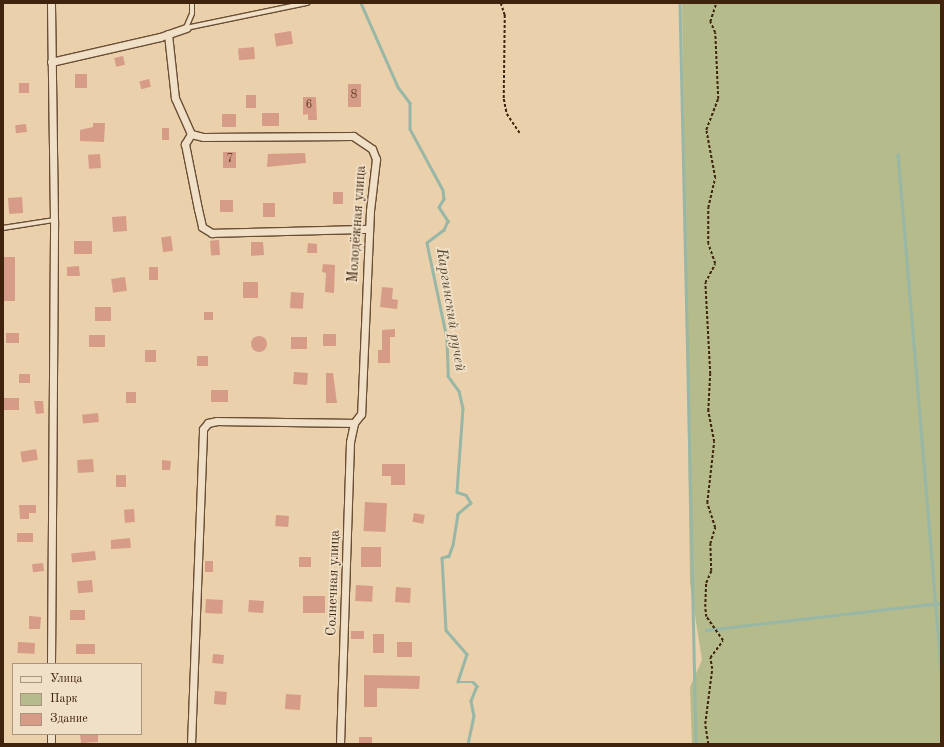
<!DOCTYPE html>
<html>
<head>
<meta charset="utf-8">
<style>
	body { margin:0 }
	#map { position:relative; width:944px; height:747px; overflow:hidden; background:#ead0ab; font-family:"Old Standard TT",serif }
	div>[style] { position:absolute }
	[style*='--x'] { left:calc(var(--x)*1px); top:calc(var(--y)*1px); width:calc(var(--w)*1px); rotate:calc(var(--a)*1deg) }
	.green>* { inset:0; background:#b5bb8a }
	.stream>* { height:2.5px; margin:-1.25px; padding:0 1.25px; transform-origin:1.25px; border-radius:1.25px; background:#98b7a6 }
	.building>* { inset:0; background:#d69c87; transform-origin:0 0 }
	.round { border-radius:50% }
	.path>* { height:1.5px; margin-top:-0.75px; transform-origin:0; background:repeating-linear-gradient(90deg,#3f230c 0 3px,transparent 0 5px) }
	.roads { filter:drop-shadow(1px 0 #6a4e34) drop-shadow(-1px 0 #6a4e34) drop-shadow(0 1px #6a4e34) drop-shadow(0 -1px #6a4e34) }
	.service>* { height:3.5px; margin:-1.75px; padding:0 1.75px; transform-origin:1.75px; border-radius:1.75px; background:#f1e0c8 }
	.minor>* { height:7px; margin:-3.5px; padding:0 3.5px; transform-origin:3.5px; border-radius:3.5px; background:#f1e0c8 }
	span { translate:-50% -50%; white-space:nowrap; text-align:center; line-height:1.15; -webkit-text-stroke:3.5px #f1e0c8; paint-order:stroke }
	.number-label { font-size:12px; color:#65412b }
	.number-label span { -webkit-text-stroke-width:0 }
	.street-label { font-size:14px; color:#3f230c }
	.water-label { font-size:15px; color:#554832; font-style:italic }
	.frame { position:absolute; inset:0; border:4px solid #3f230c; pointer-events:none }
	.legend { position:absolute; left:12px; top:663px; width:130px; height:72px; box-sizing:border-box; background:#f1e0c8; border:1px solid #aa947d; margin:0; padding:5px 7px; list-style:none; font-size:12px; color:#3f230c }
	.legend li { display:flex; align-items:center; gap:8px; height:20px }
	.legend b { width:20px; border:1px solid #aa947d }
</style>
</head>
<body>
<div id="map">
	<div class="green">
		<div style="clip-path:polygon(682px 3px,941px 3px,941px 744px,692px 744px,690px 687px,702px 660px,690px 583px)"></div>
	</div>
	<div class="stream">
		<div style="--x:361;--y:3;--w:92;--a:66.2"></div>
		<div style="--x:398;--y:87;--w:20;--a:53"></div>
		<div style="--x:410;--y:103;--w:26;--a:90"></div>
		<div style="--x:410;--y:129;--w:69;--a:61.6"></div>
		<div style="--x:443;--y:190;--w:9;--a:84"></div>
		<div style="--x:444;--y:199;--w:9;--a:122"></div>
		<div style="--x:439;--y:207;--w:17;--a:57"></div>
		<div style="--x:448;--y:221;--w:10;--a:114"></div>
		<div style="--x:444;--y:230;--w:21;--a:143"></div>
		<div style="--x:427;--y:243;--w:98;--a:78.2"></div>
		<div style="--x:447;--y:339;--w:37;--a:88"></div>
		<div style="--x:448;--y:376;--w:19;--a:54"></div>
		<div style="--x:459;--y:391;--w:17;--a:77"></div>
		<div style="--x:463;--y:408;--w:84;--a:94.1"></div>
		<div style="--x:457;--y:492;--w:9;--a:18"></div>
		<div style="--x:466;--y:495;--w:9;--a:58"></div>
		<div style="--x:471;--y:503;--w:17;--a:140"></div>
		<div style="--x:458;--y:514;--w:31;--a:99"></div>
		<div style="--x:453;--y:545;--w:12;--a:110"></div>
		<div style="--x:449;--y:556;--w:7;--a:164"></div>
		<div style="--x:442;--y:558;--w:72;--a:86.8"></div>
		<div style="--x:446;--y:630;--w:32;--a:49"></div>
		<div style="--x:467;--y:654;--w:29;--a:108"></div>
		<div style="--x:458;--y:682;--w:15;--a:0"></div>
		<div style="--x:473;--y:682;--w:6;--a:45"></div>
		<div style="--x:477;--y:686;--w:16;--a:112"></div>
		<div style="--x:471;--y:701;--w:15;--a:79"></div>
		<div style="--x:474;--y:716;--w:29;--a:102"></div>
		<div style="--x:680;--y:3;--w:741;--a:88.76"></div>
		<div style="--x:898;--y:154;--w:515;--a:85.21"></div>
		<div style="--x:706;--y:630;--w:237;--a:-6.6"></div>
	</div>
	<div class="building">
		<div style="left:291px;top:31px;width:13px;height:17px;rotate:81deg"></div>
		<div style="left:254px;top:47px;width:12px;height:16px;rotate:85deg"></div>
		<div style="left:123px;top:56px;width:9px;height:9px;rotate:77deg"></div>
		<div style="left:75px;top:74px;width:12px;height:14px"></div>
		<div style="left:149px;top:79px;width:8px;height:10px;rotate:76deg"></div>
		<div style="left:19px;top:83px;width:10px;height:10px"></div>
		<div style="left:348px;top:84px;width:13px;height:23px"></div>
		<div style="left:246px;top:95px;width:10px;height:13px"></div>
		<div style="clip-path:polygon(303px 97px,316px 97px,317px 120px,308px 120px,308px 114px,303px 115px)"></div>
		<div style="left:262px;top:113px;width:17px;height:13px"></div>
		<div style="left:222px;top:114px;width:14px;height:13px"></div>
		<div style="clip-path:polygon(93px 123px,105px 123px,104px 142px,80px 141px,80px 130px,93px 127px)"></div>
		<div style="left:26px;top:124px;width:8px;height:11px;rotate:83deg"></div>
		<div style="left:162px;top:128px;width:7px;height:12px"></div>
		<div style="left:223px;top:152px;width:13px;height:16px"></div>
		<div style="clip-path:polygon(305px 153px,306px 163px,267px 167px,268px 154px)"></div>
		<div style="left:100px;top:154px;width:14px;height:12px;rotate:86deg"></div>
		<div style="left:333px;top:192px;width:10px;height:12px"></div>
		<div style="left:22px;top:197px;width:16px;height:14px;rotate:86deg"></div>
		<div style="left:233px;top:200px;width:12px;height:13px;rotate:90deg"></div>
		<div style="left:263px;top:203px;width:12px;height:14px"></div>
		<div style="left:126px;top:216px;width:15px;height:14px;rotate:86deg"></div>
		<div style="left:171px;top:236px;width:15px;height:10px;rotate:82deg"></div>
		<div style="left:219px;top:240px;width:15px;height:9px;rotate:86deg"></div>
		<div style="left:74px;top:241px;width:18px;height:13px"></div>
		<div style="clip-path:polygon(251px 242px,263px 242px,264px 255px,251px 256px)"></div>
		<div style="clip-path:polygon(308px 243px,317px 244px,317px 253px,307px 253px)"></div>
		<div style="left:3px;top:257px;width:12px;height:44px"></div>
		<div style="clip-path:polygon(323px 264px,335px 265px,334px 293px,325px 292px,326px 273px,322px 272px)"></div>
		<div style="clip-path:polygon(79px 266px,80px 276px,67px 276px,67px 267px)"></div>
		<div style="left:149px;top:267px;width:9px;height:13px"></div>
		<div style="left:125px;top:277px;width:14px;height:14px;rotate:82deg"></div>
		<div style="left:258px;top:282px;width:16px;height:15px;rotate:90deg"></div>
		<div style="clip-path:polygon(382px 287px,393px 288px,392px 299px,398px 300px,397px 309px,380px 307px)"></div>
		<div style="left:291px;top:292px;width:13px;height:16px;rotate:4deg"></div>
		<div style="left:95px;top:307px;width:16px;height:14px"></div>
		<div style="left:204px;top:312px;width:9px;height:8px"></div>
		<div style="clip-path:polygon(395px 329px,395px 337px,390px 337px,390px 363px,378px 363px,378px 350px,382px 350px,382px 330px)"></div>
		<div style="left:6px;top:333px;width:13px;height:10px"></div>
		<div style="left:323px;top:334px;width:13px;height:12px"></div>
		<div style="left:89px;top:335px;width:16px;height:12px"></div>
		<div class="round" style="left:251px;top:336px;width:16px;height:16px"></div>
		<div style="left:291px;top:337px;width:16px;height:12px"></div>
		<div style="left:145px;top:350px;width:11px;height:12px"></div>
		<div style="left:197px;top:356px;width:11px;height:10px"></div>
		<div style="left:294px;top:372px;width:14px;height:12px;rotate:4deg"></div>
		<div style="clip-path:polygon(326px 373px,333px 373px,337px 403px,326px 403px)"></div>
		<div style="left:19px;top:374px;width:11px;height:9px"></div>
		<div style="left:228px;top:390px;width:12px;height:17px;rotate:90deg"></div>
		<div style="left:126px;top:392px;width:10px;height:11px"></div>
		<div style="left:19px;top:398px;width:12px;height:15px;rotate:90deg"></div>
		<div style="clip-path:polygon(34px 401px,43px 401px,44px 413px,36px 414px)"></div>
		<div style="left:98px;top:413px;width:9px;height:16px;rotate:84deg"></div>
		<div style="left:36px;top:449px;width:11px;height:16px;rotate:80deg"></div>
		<div style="left:93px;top:459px;width:13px;height:16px;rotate:86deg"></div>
		<div style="clip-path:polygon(162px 460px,171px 461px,170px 470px,162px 470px)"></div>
		<div style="clip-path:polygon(382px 464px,405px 464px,405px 485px,391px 485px,391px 476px,382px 476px)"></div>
		<div style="left:116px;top:475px;width:10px;height:12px"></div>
		<div style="left:365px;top:502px;width:22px;height:29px;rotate:3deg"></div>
		<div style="clip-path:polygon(19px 505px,36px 505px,36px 513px,29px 513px,29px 519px,20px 519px)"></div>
		<div style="left:134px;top:509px;width:13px;height:10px;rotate:86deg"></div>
		<div style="left:414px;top:513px;width:11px;height:9px;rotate:10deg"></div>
		<div style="left:276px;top:515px;width:13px;height:11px;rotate:4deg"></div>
		<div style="left:33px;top:533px;width:9px;height:16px;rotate:90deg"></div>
		<div style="clip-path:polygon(130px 538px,131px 548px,111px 549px,111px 540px)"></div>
		<div style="left:361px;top:547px;width:20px;height:20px"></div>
		<div style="left:95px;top:551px;width:9px;height:24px;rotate:84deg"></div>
		<div style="left:299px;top:557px;width:12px;height:10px"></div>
		<div style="left:205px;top:561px;width:8px;height:11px"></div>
		<div style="left:43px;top:563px;width:8px;height:11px;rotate:83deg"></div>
		<div style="left:92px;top:580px;width:12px;height:15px;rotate:85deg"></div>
		<div style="left:356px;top:585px;width:17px;height:16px;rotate:3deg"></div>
		<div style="left:396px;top:587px;width:15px;height:15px;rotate:4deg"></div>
		<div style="left:303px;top:596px;width:22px;height:17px"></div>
		<div style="left:206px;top:599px;width:17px;height:14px;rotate:3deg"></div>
		<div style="left:249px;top:600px;width:15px;height:12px;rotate:4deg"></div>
		<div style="left:85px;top:610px;width:10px;height:15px;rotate:90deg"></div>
		<div style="clip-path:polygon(29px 616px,41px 617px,40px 629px,29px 629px)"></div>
		<div style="left:351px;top:631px;width:13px;height:8px"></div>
		<div style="left:373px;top:634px;width:11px;height:19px"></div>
		<div style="left:18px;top:642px;width:17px;height:11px;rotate:3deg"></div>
		<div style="left:397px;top:642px;width:15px;height:15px"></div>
		<div style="left:76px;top:644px;width:19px;height:10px"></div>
		<div style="left:213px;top:654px;width:11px;height:9px;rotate:5deg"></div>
		<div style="clip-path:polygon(364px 675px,420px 676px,419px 689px,377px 688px,377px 707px,364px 707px)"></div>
		<div style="left:215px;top:691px;width:12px;height:13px;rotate:5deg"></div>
		<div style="left:286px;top:694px;width:15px;height:15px;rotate:4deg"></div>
		<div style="clip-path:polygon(80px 734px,98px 734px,98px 742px,81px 743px)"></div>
		<div style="left:359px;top:737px;width:13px;height:7px"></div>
	</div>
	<div class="path">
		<div style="--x:501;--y:3;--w:13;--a:72"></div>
		<div style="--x:505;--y:15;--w:84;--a:90.7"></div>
		<div style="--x:504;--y:99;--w:15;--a:79"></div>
		<div style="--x:507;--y:114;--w:23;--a:56"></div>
		<div style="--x:708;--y:744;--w:20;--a:-99"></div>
		<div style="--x:705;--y:724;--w:55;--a:-82.7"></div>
		<div style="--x:712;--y:669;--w:11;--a:-100"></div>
		<div style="--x:710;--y:658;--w:21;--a:-53"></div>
		<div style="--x:723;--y:641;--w:29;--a:-125"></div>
		<div style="--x:706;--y:617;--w:10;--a:-96"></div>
		<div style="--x:705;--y:607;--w:24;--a:-88"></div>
		<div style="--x:706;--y:583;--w:13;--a:-67"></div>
		<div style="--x:711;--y:571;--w:27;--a:-92"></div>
		<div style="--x:710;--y:544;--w:17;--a:-73"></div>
		<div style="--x:715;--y:528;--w:26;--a:-108"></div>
		<div style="--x:707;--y:503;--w:61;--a:-83.5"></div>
		<div style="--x:714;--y:442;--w:32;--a:-101"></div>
		<div style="--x:708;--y:411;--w:37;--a:-87"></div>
		<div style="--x:710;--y:374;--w:91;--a:-93.1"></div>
		<div style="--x:705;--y:283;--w:21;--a:-62"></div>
		<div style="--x:715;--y:264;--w:21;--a:-109"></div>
		<div style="--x:708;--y:244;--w:36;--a:-90"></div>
		<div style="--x:708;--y:208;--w:31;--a:-77"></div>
		<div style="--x:715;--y:178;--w:49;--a:-100.6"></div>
		<div style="--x:706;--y:130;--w:33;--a:-69"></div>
		<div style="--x:718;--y:99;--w:66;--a:-92.6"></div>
		<div style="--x:715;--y:33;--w:12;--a:-114"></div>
		<div style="--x:710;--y:22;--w:20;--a:-72"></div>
	</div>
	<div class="roads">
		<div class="service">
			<div style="--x:186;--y:28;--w:124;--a:-11.7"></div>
			<div style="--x:186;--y:28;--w:15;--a:-67"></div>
			<div style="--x:192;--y:14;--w:11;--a:-90"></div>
			<div style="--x:3;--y:228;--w:52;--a:-8.9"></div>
		</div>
		<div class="minor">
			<div style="--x:168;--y:34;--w:64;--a:83.8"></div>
			<div style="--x:175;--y:98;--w:39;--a:66"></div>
			<div style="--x:191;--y:134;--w:12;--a:14"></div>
			<div style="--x:203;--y:137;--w:150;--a:-0.4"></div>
			<div style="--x:353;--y:136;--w:23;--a:34"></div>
			<div style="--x:372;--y:149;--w:11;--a:68"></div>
			<div style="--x:376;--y:159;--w:52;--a:96.6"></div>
			<div style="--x:370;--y:211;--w:203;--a:92.5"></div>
			<div style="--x:361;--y:414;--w:11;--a:128"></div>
			<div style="--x:51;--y:62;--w:112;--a:-12.9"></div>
			<div style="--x:160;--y:37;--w:28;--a:-19"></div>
			<div style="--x:191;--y:134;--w:12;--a:121"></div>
			<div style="--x:185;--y:144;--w:66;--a:78.7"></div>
			<div style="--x:198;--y:209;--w:18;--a:77"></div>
			<div style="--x:202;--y:227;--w:12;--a:31"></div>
			<div style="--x:212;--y:233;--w:156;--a:-1.5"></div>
			<div style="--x:51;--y:664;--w:444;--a:-89.6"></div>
			<div style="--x:54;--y:220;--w:217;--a:-90.8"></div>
			<div style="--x:51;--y:734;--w:10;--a:90"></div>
			<div style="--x:191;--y:744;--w:315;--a:-87.8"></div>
			<div style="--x:203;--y:429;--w:8;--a:-50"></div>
			<div style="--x:208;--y:423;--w:9;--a:-13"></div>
			<div style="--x:217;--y:421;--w:137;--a:0.8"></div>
			<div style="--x:340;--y:744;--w:302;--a:-88.1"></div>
			<div style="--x:350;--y:442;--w:19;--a:-78"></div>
		</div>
	</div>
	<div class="number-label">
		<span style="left:354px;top:96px">8</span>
		<span style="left:309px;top:106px">6</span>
		<span style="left:230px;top:160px">7</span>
	</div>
	<div class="street-label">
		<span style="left:357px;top:224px;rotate:-86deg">Молодёжная улица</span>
		<span style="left:333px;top:583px;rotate:-88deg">Солнечная улица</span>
	</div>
	<div class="water-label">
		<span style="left:450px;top:310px;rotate:81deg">Каргинский ручей</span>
	</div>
	<div class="frame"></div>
	<ul class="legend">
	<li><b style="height:5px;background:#f1e0c8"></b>Улица</li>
	<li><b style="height:11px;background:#b5bb8a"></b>Парк</li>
	<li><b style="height:11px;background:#d69c87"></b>Здание</li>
	</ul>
</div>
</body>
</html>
